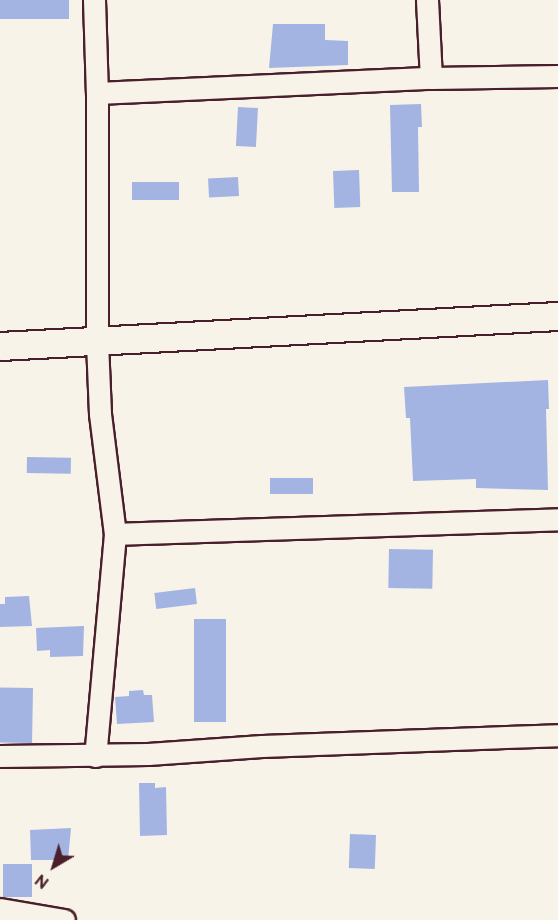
<!DOCTYPE html>
<html>
<head>
<meta charset="utf-8">
<style>
	body { margin:0 }
	#map { position:relative; width:558px; height:920px; overflow:hidden; background:#f7f3e8; font-family:"Balsamiq Sans",sans-serif }
	div>[style] { position:absolute }
	[style*='--x'] { left:calc(var(--x)*1px); top:calc(var(--y)*1px); width:calc(var(--w)*1px); rotate:calc(var(--a)*1deg) }
	.building>* { inset:0; background:#a3b4e3; transform-origin:0 0 }
	.roads { filter:drop-shadow(2px 0 #4a1f2b) drop-shadow(-2px 0 #4a1f2b) drop-shadow(0 2px #4a1f2b) drop-shadow(0 -2px #4a1f2b) }
	.minor>* { height:21px; margin:-10.5px; padding:0 10.5px; transform-origin:10.5px; border-radius:10.5px; background:#f7f3e8 }
	.tertiary>* { height:27px; margin:-13.5px; padding:0 13.5px; transform-origin:13.5px; border-radius:13.5px; background:#f7f3e8 }
	span { translate:-50% -50%; white-space:nowrap; text-align:center; line-height:1.15; -webkit-text-stroke:4.5px #f7f3e8; paint-order:stroke }
	.north { position:absolute; left:24px; top:836px; width:60px; height:60px; -webkit-text-stroke:4px #f7f3e8; paint-order:stroke; rotate:218deg; font-size:16px; font-weight:700; line-height:24px; text-align:center; color:#4a1f2b }
	.north::after { content:''; display:block; margin:auto; width:21px; height:27px; background:#4a1f2b; clip-path:polygon(50% 0,100% 100%,50% 72%,0 100%) }
</style>
</head>
<body>
<div id="map">
	<div class="building">
		<div style="left:0;top:0;width:69px;height:19px"></div>
		<div style="clip-path:polygon(273px 24px,325px 24px,325px 40px,348px 41px,348px 65px,269px 68px)"></div>
		<div style="clip-path:polygon(421px 104px,422px 127px,418px 127px,419px 192px,392px 192px,390px 105px)"></div>
		<div style="left:238px;top:107px;width:20px;height:39px;rotate:3deg"></div>
		<div style="left:359px;top:170px;width:37px;height:26px;rotate:88deg"></div>
		<div style="left:238px;top:177px;width:19px;height:30px;rotate:87deg"></div>
		<div style="left:132px;top:182px;width:47px;height:18px"></div>
		<div style="clip-path:polygon(548px 380px,549px 409px,546px 409px,548px 490px,476px 488px,476px 479px,413px 481px,410px 418px,406px 418px,404px 387px)"></div>
		<div style="left:27px;top:457px;width:44px;height:16px;rotate:1deg"></div>
		<div style="left:313px;top:478px;width:16px;height:43px;rotate:90deg"></div>
		<div style="left:389px;top:549px;width:44px;height:39px;rotate:1deg"></div>
		<div style="left:195px;top:588px;width:16px;height:41px;rotate:83deg"></div>
		<div style="clip-path:polygon(29px 596px,32px 626px,0 627px,0 604px,5px 604px,5px 597px)"></div>
		<div style="left:194px;top:619px;width:32px;height:103px"></div>
		<div style="clip-path:polygon(84px 626px,83px 656px,50px 657px,50px 650px,37px 651px,36px 628px)"></div>
		<div style="left:33px;top:688px;width:55px;height:33px;rotate:91deg"></div>
		<div style="clip-path:polygon(143px 690px,144px 695px,152px 695px,154px 722px,117px 724px,115px 697px,129px 696px,129px 691px)"></div>
		<div style="clip-path:polygon(139px 783px,155px 783px,155px 788px,166px 787px,167px 835px,140px 836px)"></div>
		<div style="clip-path:polygon(71px 828px,68px 860px,31px 860px,30px 830px)"></div>
		<div style="left:350px;top:834px;width:26px;height:34px;rotate:2deg"></div>
		<div style="left:3px;top:864px;width:29px;height:33px"></div>
	</div>
	<div class="roads">
		<div class="minor">
			<div style="--x:94;--y:0;--w:93;--a:88.2"></div>
			<div style="--x:97;--y:93;--w:249;--a:90"></div>
			<div style="--x:97;--y:342;--w:72;--a:87.6"></div>
			<div style="--x:100;--y:414;--w:121;--a:82.9"></div>
			<div style="--x:115;--y:534;--w:223;--a:95.1"></div>
			<div style="--x:427;--y:0;--w:78;--a:87.1"></div>
			<div style="--x:97;--y:93;--w:334;--a:-2.6"></div>
			<div style="--x:431;--y:78;--w:127;--a:-0.9"></div>
			<div style="--x:115;--y:534;--w:443;--a:-1.9"></div>
			<div style="--x:0;--y:756;--w:148;--a:-0.8"></div>
			<div style="--x:148;--y:754;--w:114;--a:-4"></div>
			<div style="--x:262;--y:746;--w:296;--a:-2.1"></div>
			<div style="--x:0;--y:909;--w:65;--a:9.8"></div>
		</div>
		<div class="tertiary">
			<div style="--x:0;--y:346;--w:559;--a:-3.08"></div>
		</div>
	</div>
	<div class="north">N</div>
</div>
</body>
</html>
